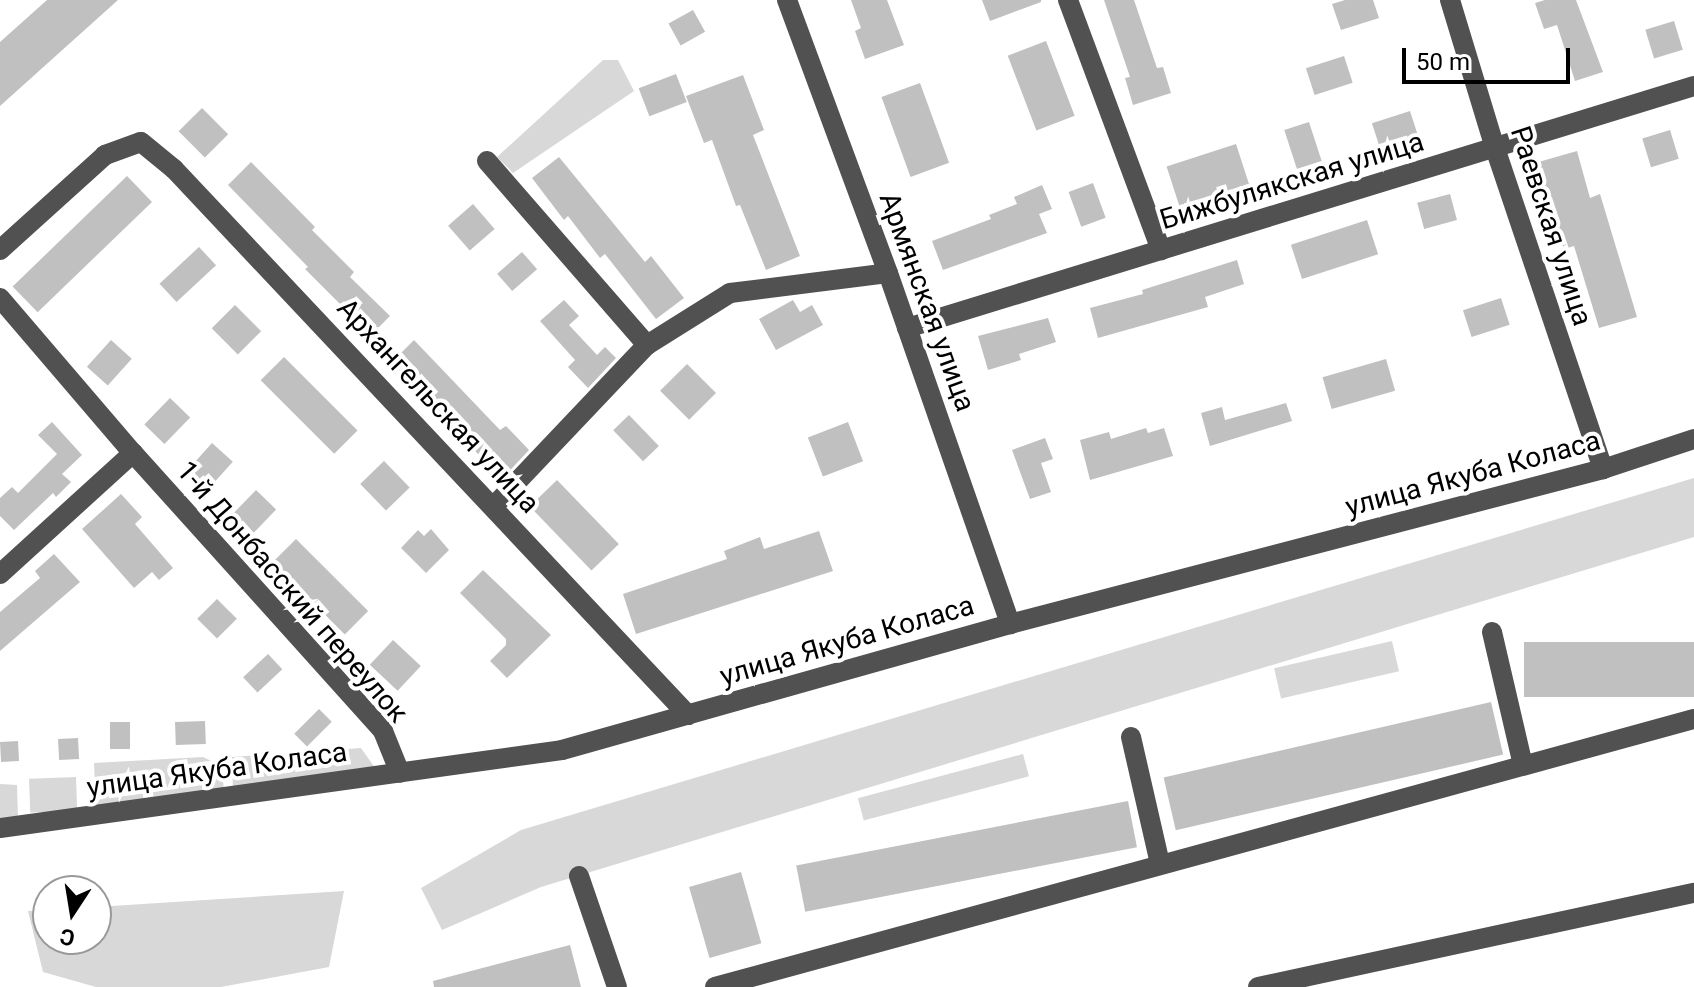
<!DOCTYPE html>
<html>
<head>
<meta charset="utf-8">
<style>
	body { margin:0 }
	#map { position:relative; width:1694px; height:987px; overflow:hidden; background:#fff; font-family:Roboto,sans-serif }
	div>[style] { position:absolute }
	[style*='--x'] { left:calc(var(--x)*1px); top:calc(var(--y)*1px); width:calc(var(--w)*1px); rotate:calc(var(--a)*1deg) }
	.green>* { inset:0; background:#d8d8d8; transform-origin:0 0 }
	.building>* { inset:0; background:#c0c0c0; transform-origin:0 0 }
	.minor>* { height:20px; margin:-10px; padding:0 10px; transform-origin:10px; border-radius:10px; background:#515151 }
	span { translate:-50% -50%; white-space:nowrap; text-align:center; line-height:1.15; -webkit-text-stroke:8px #fff; paint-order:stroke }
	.street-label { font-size:28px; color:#000 }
	.north { position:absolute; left:32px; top:875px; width:80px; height:80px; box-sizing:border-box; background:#fff; border:2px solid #999; border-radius:50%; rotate:192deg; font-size:22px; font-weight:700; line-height:32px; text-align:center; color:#000 }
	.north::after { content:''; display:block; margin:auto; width:28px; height:36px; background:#000; clip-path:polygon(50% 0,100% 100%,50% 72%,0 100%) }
	.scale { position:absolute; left:1402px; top:48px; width:168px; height:36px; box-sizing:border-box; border:4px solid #000; border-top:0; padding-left:10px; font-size:24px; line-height:28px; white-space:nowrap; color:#000; -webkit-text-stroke:6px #fff; paint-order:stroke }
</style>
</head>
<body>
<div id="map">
	<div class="green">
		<div style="clip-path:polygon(603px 60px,618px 60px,634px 91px,513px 173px,497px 157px)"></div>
		<div style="clip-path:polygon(1694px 478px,1694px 537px,541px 887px,442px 930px,421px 888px,521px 830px)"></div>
		<div style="left:1392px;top:641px;width:31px;height:121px;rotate:77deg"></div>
		<div style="clip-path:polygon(361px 748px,378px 772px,233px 793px,232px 757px)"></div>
		<div style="left:1023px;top:754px;width:23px;height:171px;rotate:75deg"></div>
		<div style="clip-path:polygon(203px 757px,222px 766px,224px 794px,96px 809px,94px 763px)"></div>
		<div style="left:76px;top:777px;width:34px;height:47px;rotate:88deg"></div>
		<div style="clip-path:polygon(0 784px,17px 785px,18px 818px,0 821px)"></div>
		<div style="clip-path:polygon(344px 891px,329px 967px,221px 987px,96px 987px,43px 972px,28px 911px,48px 910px,48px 939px,96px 939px,96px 907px)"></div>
	</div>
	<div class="building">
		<div style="clip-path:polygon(47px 0,118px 0,0 106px,0 42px)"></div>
		<div style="clip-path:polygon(851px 0,887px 0,904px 45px,865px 59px,855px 31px,861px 28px)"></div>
		<div style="clip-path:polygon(982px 0,1041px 0,1041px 2px,990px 21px)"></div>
		<div style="clip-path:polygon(1104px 0,1134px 0,1157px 68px,1163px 67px,1171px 93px,1133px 105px,1125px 78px,1130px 77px)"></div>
		<div style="clip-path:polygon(1345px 0,1373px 0,1379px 18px,1341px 30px,1332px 4px)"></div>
		<div style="clip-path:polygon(1545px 0,1576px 0,1603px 72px,1575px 81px,1557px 25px,1544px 29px,1535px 3px)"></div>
		<div style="left:693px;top:10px;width:25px;height:28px;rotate:61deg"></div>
		<div style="left:1674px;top:21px;width:30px;height:30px;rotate:73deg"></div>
		<div style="left:1046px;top:41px;width:80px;height:41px;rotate:69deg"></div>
		<div style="left:1344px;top:56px;width:28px;height:40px;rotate:72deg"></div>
		<div style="left:676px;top:74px;width:30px;height:40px;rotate:69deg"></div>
		<div style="clip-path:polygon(743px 75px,764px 130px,753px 135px,800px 256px,766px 270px,740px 205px,736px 206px,712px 140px,704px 143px,686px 96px)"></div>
		<div style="left:920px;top:83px;width:85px;height:41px;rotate:70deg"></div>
		<div style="left:202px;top:108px;width:37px;height:33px;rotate:45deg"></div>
		<div style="left:1410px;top:111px;width:28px;height:40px;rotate:72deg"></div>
		<div style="left:1309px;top:122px;width:41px;height:26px;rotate:72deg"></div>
		<div style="left:1670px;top:130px;width:30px;height:29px;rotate:73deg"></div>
		<div style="left:1236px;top:144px;width:42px;height:73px;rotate:72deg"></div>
		<div style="clip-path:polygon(1577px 151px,1590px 198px,1600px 194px,1637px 317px,1599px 328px,1574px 246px,1564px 249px,1535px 163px)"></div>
		<div style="clip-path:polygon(559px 157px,645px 262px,651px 256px,684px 298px,656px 319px,605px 254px,600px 258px,568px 216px,564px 220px,532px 178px)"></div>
		<div style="clip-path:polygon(251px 162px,315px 227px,312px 230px,354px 272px,350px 277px,390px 316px,367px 339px,341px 313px,345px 309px,305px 269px,308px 267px,228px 185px)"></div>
		<div style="left:127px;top:176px;width:36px;height:159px;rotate:46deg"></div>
		<div style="left:1093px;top:183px;width:37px;height:26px;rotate:70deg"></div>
		<div style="clip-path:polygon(1042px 185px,1052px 209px,1039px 214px,1047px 233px,943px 270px,932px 241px,991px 219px,989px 215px,1017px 204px,1014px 197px)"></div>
		<div style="left:1450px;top:194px;width:27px;height:34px;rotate:75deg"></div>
		<div style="left:473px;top:204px;width:33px;height:33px;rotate:49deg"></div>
		<div style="left:1367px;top:220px;width:36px;height:80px;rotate:72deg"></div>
		<div style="left:199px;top:247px;width:25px;height:54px;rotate:47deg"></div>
		<div style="left:522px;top:252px;width:23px;height:33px;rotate:49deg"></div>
		<div style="clip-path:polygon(1237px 260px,1244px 284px,1205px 297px,1208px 307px,1098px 338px,1090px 308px,1143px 294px,1142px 290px)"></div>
		<div style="left:1501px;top:298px;width:28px;height:40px;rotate:72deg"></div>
		<div style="clip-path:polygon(564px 300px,579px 316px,569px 325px,597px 355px,605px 347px,616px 358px,588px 388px,568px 367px,575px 360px,540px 321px)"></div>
		<div style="clip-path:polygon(793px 300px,800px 312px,812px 305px,823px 325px,776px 350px,759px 319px)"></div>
		<div style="left:235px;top:305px;width:37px;height:33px;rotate:45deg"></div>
		<div style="clip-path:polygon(1048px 318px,1056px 342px,1019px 354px,1021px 360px,988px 370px,978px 336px)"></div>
		<div style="left:111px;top:340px;width:28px;height:36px;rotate:42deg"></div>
		<div style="clip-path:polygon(414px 340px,500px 430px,506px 426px,529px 450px,502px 479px,391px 363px)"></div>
		<div style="left:284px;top:357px;width:104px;height:33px;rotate:45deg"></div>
		<div style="left:1386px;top:359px;width:33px;height:66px;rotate:74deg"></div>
		<div style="left:687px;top:364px;width:41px;height:38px;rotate:45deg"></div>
		<div style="left:170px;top:398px;width:28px;height:37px;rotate:44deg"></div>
		<div style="clip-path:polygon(1286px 403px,1292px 421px,1210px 446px,1201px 413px,1222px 407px,1225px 420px)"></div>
		<div style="left:629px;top:415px;width:43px;height:22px;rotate:46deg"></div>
		<div style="clip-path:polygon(52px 422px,82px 455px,62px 474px,71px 482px,56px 497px,53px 493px,14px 530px,0 516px,0 498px,12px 487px,18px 493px,57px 454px,38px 435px)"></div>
		<div style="left:848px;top:422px;width:42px;height:43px;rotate:69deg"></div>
		<div style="clip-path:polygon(1146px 428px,1148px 433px,1164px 428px,1173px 456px,1090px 480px,1080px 440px,1109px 432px,1111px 439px)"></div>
		<div style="clip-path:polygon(1045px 438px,1053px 459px,1041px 463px,1051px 492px,1030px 499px,1012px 450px)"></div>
		<div style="left:212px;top:443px;width:28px;height:36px;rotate:42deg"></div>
		<div style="left:384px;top:461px;width:37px;height:33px;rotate:46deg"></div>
		<div style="left:557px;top:480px;width:89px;height:38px;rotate:46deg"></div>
		<div style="left:256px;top:490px;width:28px;height:37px;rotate:44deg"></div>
		<div style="clip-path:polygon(121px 494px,142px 517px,135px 524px,173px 568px,159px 580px,152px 572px,134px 588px,82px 529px)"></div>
		<div style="clip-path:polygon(431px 529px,449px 550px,426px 573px,401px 548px,418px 530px,424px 536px)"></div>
		<div style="clip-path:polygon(819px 531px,833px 571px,636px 634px,623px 594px,727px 559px,724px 551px,760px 537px,764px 549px)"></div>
		<div style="left:296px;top:539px;width:102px;height:33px;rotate:45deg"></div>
		<div style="clip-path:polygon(54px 554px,80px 582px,0 651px,0 612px,40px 578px,35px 571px)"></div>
		<div style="clip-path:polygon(483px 570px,551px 635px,507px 678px,490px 661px,506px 645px,506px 639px,460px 593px)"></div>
		<div style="left:217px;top:599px;width:28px;height:28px;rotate:45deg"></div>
		<div style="left:393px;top:640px;width:38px;height:34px;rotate:43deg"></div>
		<div style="left:1694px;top:642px;width:55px;height:170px;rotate:90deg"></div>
		<div style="left:268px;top:654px;width:21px;height:34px;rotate:47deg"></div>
		<div style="left:1491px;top:702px;width:54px;height:336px;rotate:77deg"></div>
		<div style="left:319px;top:709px;width:18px;height:35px;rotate:45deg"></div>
		<div style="left:205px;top:721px;width:23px;height:30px;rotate:88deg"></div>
		<div style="left:110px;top:722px;width:20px;height:27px"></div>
		<div style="left:78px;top:738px;width:21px;height:20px;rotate:87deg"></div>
		<div style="left:18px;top:741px;width:20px;height:18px;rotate:87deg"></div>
		<div style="left:1128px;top:801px;width:47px;height:338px;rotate:79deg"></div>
		<div style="left:741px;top:872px;width:74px;height:54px;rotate:74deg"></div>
		<div style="clip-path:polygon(570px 945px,581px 987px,434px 987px,433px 981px)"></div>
	</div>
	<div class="minor">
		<div style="--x:787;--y:0;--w:291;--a:69.7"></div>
		<div style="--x:888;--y:273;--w:372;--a:70.8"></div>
		<div style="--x:1068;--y:0;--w:267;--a:69.6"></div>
		<div style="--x:1450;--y:0;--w:155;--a:73.1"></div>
		<div style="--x:1495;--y:148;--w:339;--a:71.4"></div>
		<div style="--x:487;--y:161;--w:244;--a:49"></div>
		<div style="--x:647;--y:345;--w:98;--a:-32.1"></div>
		<div style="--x:730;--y:293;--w:159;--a:-7.2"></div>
		<div style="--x:0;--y:250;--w:142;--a:-42.1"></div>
		<div style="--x:105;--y:155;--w:38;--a:-20"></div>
		<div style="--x:141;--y:142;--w:43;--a:39.3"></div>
		<div style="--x:174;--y:169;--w:750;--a:46.73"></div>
		<div style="--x:0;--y:298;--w:204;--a:49.4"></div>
		<div style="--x:133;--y:453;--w:374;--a:48"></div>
		<div style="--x:383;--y:731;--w:45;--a:68"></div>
		<div style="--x:907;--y:328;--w:823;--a:-17.09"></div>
		<div style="--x:495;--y:505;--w:221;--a:-46.5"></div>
		<div style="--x:0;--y:574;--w:180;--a:-42.3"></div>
		<div style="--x:1492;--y:632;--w:137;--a:76.9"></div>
		<div style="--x:1131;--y:737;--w:130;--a:77.1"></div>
		<div style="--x:0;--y:828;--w:567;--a:-7.9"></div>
		<div style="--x:562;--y:750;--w:465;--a:-15.7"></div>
		<div style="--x:1010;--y:624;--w:613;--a:-14.65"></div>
		<div style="--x:1603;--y:469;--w:96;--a:-18.2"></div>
		<div style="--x:579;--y:876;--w:117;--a:71.1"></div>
		<div style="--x:715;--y:987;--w:1015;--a:-15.31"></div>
		<div style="--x:1258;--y:987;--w:446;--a:-12.2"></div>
	</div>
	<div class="street-label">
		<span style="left:1292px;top:181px;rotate:-17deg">Бижбулякская улица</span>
		<span style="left:1551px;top:226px;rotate:72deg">Раевская улица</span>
		<span style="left:927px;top:302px;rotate:70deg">Армянская улица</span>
		<span style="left:438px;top:406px;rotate:47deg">Архангельская улица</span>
		<span style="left:1473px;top:474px;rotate:-15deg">улица Якуба Коласа</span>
		<span style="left:292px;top:592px;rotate:49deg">1-й Донбасский переулок</span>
		<span style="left:847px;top:641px;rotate:-16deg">улица Якуба Коласа</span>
		<span style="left:217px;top:770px;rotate:-8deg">улица Якуба Коласа</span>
	</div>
	<div class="north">С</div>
	<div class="scale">50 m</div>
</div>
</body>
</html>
